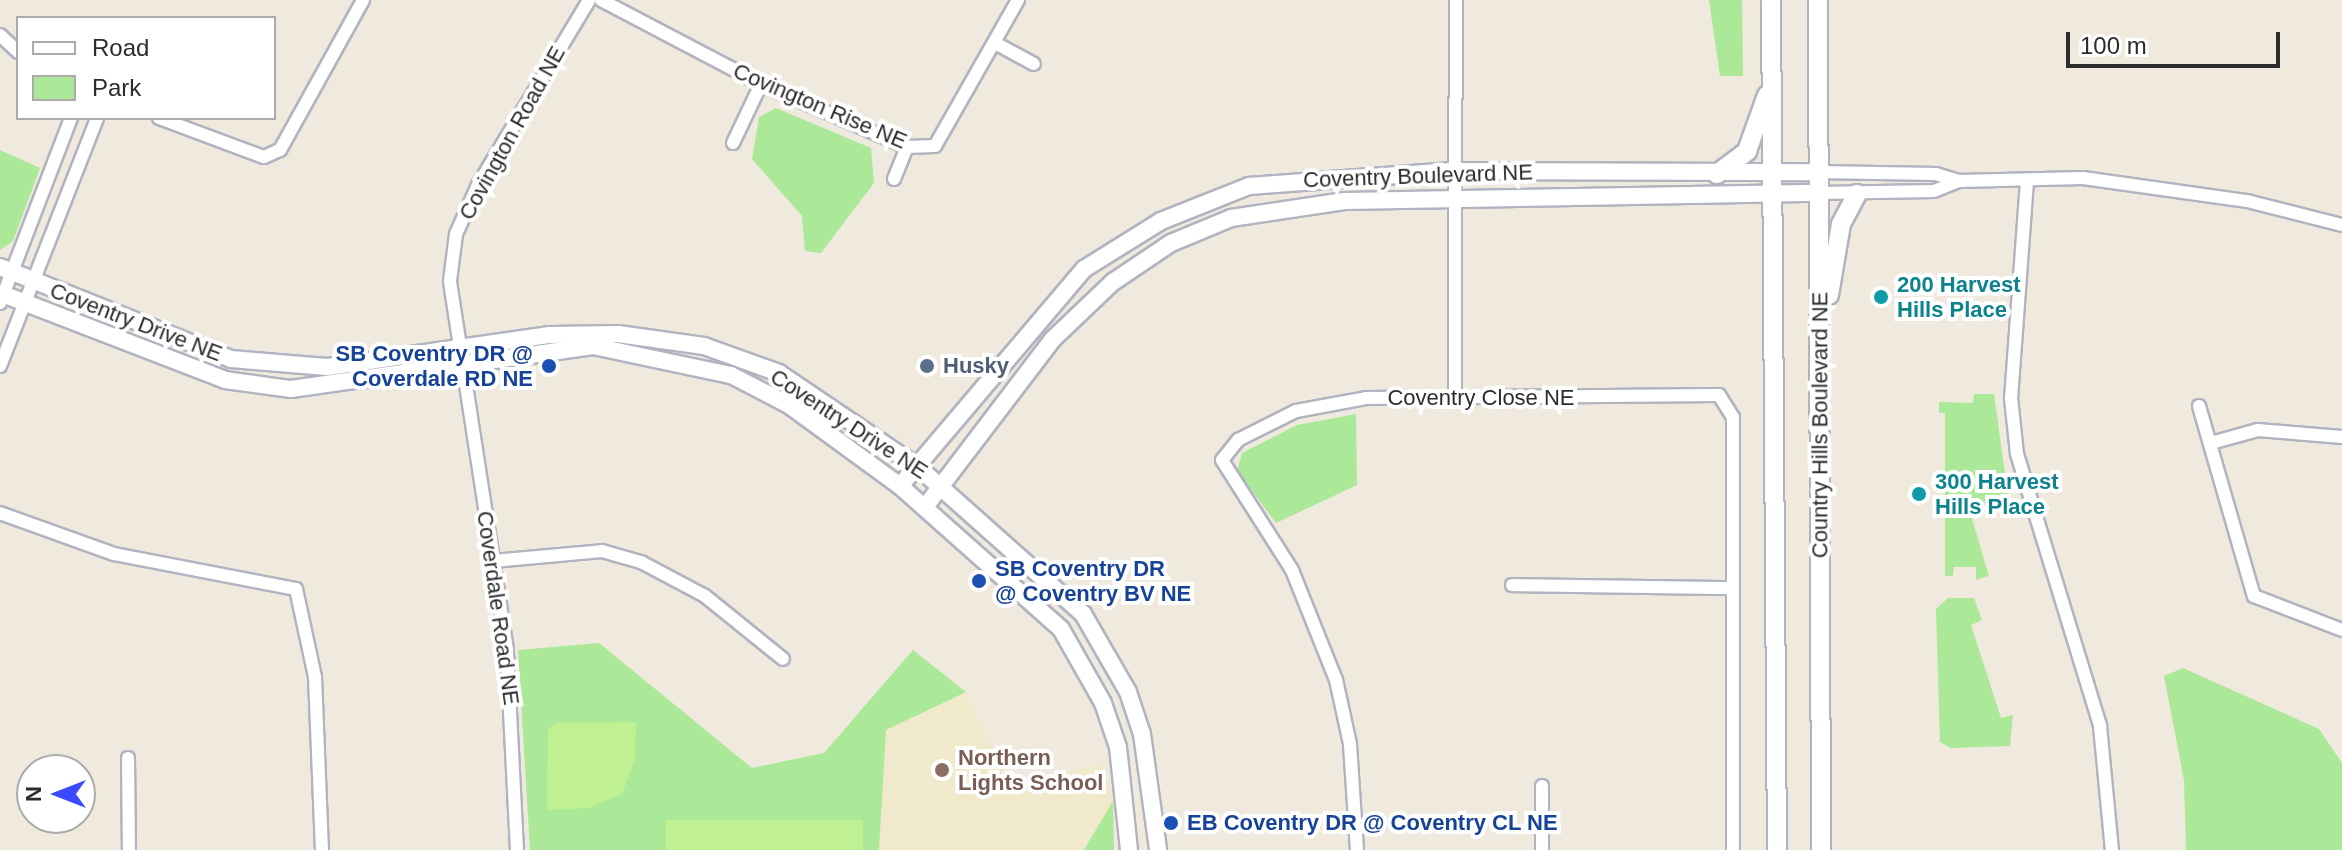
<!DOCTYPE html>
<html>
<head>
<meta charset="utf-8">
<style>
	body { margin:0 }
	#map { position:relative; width:2342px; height:850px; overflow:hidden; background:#efe9de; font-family:Helvetica,sans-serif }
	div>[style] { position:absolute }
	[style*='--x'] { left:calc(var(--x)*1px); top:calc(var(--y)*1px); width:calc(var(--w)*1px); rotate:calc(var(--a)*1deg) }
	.education>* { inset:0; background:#f1e9cc }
	.green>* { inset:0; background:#abe897 }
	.pitch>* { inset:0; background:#bff092; transform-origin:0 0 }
	.roads { filter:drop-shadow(2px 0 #b2b3c1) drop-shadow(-2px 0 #b2b3c1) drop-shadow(0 2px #b2b3c1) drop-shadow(0 -2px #b2b3c1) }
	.minor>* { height:12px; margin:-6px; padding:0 6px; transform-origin:6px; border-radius:6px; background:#fff }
	.tertiary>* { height:16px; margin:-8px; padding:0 8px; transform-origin:8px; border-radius:8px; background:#fff }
	.secondary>* { height:18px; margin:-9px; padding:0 9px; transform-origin:9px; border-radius:9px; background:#fff }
	.dots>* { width:22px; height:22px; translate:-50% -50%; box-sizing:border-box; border:4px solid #fff; border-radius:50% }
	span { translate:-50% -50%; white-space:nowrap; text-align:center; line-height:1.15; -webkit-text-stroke:8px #fff; paint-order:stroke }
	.street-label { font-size:22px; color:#2c2c2c }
	.culture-label { font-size:22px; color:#0d838f; font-weight:700 }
	.left { translate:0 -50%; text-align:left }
	.transit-label { font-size:22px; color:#164399; font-weight:700 }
	.right { translate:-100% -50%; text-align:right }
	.service-label { font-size:22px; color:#4e5e75; font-weight:700 }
	.education-label { font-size:22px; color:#785e54; font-weight:700 }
	.legend { position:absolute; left:16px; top:16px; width:260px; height:104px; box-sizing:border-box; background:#fff; border:2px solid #ababab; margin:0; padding:10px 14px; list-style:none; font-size:24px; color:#2c2c2c }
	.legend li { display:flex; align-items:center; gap:16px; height:40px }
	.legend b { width:40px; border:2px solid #ababab }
	.north { position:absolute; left:16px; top:754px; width:80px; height:80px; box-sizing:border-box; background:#fff; border:2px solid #ababab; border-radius:50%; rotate:270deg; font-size:22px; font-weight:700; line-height:32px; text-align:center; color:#2c2c2c }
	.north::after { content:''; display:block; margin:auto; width:28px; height:36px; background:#3a4bff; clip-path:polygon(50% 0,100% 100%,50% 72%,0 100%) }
	.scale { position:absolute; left:2066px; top:32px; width:214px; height:36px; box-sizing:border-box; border:4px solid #2c2c2c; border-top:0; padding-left:10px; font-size:24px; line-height:28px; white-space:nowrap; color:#2c2c2c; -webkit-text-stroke:6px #fff; paint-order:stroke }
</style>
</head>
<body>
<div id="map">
	<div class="education">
		<div style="clip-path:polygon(966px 692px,1011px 785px,1102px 764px,1113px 800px,1114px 850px,879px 850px,886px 730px)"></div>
	</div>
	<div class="green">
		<div style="clip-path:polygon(1709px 0,1742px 0,1743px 76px,1720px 76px)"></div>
		<div style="clip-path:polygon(776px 108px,871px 148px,874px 183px,821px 253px,805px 251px,802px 216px,752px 159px,759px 117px)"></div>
		<div style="clip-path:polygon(0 150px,40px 168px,13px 241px,0 250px)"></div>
		<div style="clip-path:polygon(1974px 394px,1994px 394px,2008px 496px,1970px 512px,1989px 576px,1976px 580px,1976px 567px,1954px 567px,1953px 576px,1945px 576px,1945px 413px,1939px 413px,1939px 402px,1973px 403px)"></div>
		<div style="clip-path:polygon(1356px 414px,1357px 485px,1276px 523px,1237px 471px,1242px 453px,1297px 425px)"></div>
		<div style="clip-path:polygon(1948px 598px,1974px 598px,1982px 620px,1971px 625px,2001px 718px,2013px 715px,2010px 746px,1950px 748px,1940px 742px,1936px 609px)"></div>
		<div style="clip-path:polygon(599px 643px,752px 768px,824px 753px,913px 650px,966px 692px,886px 730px,879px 850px,530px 850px,518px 650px)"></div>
		<div style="clip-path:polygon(2183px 668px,2319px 729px,2342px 763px,2342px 850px,2186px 850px,2184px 780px,2164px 676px)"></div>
		<div style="clip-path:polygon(1113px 801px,1114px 850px,1084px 850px)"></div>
	</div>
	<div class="pitch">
		<div style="clip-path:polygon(636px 722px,635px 760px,622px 794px,588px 808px,547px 810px,548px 730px,556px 723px)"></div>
		<div style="left:863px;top:820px;width:30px;height:197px;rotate:90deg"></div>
	</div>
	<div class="roads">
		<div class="minor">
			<div style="--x:601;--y:0;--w:181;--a:27.7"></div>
			<div style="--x:761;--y:84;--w:159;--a:23.3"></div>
			<div style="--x:907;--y:147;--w:28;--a:-2"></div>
			<div style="--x:935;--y:146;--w:168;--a:-60.4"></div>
			<div style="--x:0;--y:35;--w:25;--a:43"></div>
			<div style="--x:995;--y:43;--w:44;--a:28.3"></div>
			<div style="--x:159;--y:118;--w:112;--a:20.4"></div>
			<div style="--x:264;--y:157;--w:17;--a:-24"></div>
			<div style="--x:280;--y:150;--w:171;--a:-61"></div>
			<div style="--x:733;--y:143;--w:65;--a:-64.6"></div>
			<div style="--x:1818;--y:172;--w:118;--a:1"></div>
			<div style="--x:1936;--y:174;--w:24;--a:17"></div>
			<div style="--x:1959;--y:181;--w:124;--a:-1.4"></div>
			<div style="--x:2083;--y:178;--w:166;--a:8"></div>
			<div style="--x:2247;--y:201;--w:98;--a:14.2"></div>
			<div style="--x:894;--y:179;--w:35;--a:-68"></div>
			<div style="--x:2027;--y:181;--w:218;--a:94.2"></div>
			<div style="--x:2011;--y:398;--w:56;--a:83.9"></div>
			<div style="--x:2017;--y:454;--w:284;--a:73"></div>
			<div style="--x:2100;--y:726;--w:125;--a:84.5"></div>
			<div style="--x:1819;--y:193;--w:115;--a:-1"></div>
			<div style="--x:1934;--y:191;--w:27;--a:-22"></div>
			<div style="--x:0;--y:303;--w:198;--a:-69"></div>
			<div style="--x:0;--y:366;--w:266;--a:-68.6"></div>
			<div style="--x:1455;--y:399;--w:399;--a:-89.9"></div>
			<div style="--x:2199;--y:406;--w:198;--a:73.9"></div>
			<div style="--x:2254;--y:596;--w:94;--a:21.1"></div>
			<div style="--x:2211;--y:443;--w:49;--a:-15.5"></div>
			<div style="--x:2258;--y:430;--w:84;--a:4.8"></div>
			<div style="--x:0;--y:513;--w:121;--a:19.8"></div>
			<div style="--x:114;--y:554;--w:185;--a:10.9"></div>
			<div style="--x:296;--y:589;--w:90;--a:77.8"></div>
			<div style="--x:315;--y:677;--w:173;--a:87.7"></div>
			<div style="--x:493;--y:561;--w:109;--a:-5.2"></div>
			<div style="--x:602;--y:551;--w:41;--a:15.8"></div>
			<div style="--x:641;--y:562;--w:72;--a:28"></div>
			<div style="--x:705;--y:596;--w:100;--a:38.9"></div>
			<div style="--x:1512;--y:585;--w:219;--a:0.8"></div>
			<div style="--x:128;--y:758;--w:92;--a:89.4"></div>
			<div style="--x:517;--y:850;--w:200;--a:-92.9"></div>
			<div style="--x:507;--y:650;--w:373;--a:-98.8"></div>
			<div style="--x:450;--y:281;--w:47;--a:-82.7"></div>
			<div style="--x:456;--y:234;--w:54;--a:-65.8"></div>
			<div style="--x:478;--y:185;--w:216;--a:-59"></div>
			<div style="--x:1357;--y:850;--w:106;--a:-93.8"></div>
			<div style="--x:1350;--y:744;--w:66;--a:-102.3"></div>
			<div style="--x:1336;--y:680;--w:118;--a:-111.8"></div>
			<div style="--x:1292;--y:570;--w:130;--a:-122.5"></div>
			<div style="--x:1222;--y:460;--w:26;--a:-51"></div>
			<div style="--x:1238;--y:440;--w:65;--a:-26.6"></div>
			<div style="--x:1296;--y:411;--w:71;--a:-10.5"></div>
			<div style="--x:1366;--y:398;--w:353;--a:-0.5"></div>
			<div style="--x:1719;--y:395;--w:26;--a:58"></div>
			<div style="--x:1733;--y:417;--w:433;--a:90"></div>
			<div style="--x:1542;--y:850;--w:64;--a:-90"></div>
		</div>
		<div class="tertiary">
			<div style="--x:0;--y:267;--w:249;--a:21.7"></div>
			<div style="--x:231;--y:359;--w:96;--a:4.8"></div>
			<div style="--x:327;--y:367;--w:225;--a:-8.2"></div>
			<div style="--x:550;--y:335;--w:68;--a:-0.8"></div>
			<div style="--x:618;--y:334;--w:87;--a:7.9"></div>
			<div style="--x:704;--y:346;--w:80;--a:19.8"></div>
			<div style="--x:779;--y:373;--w:168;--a:34.1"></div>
			<div style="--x:918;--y:467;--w:221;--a:41.7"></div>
			<div style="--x:1083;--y:614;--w:90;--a:60"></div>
			<div style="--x:1128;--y:692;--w:44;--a:71.6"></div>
			<div style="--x:1142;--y:734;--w:117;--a:82.1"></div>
			<div style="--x:0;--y:293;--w:241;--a:21.1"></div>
			<div style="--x:225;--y:380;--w:67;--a:7.8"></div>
			<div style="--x:291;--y:389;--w:305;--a:-8.1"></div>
			<div style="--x:593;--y:346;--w:141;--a:11.9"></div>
			<div style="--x:731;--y:375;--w:65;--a:27.3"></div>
			<div style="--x:789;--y:405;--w:137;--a:36.1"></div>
			<div style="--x:900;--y:486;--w:215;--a:41.6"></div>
			<div style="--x:1061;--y:629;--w:85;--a:60.4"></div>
			<div style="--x:1103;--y:703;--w:46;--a:71.2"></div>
			<div style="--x:1118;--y:747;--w:104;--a:83.9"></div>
			<div style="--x:900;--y:486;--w:285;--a:-49.7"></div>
			<div style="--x:1084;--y:269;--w:91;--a:-31.9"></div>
			<div style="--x:1161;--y:221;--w:95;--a:-21.7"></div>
			<div style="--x:1249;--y:186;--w:207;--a:-4.2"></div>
			<div style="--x:1455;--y:171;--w:363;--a:0.2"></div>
			<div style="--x:925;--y:507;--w:210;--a:-52.7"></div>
			<div style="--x:1052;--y:340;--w:84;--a:-43.6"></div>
			<div style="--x:1113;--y:282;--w:70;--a:-33.9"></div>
			<div style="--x:1171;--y:243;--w:65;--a:-22.6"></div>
			<div style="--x:1231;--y:218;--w:115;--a:-8.5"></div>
			<div style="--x:1345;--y:201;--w:474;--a:-1"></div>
		</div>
		<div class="secondary">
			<div style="--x:1771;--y:0;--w:850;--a:89.6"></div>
			<div style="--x:1818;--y:0;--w:850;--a:89.8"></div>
			<div style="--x:1717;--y:174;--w:38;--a:-37"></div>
			<div style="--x:1747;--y:151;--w:59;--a:-70.3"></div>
			<div style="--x:1829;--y:295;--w:72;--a:-80.4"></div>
			<div style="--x:1841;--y:224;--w:34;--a:-62"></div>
		</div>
	</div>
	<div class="dots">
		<div style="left:1881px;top:297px;background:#0f9aa8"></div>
		<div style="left:549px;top:366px;background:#1a4fb4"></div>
		<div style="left:927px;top:366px;background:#5c6f8a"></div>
		<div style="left:1919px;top:494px;background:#0f9aa8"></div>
		<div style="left:979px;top:581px;background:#1a4fb4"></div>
		<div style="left:942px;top:770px;background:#8d6e63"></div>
		<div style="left:1171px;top:823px;background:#1a4fb4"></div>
	</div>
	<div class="street-label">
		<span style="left:820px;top:106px;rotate:23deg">Covington Rise NE</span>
		<span style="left:512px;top:133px;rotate:-61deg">Covington Road NE</span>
		<span style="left:1418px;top:176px;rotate:-2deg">Coventry Boulevard NE</span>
		<span style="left:136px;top:322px;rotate:21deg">Coventry Drive NE</span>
		<span style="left:1481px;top:398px">Coventry Close NE</span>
		<span style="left:849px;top:424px;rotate:33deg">Coventry Drive NE</span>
		<span style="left:1820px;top:425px;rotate:-90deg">Country Hills Boulevard NE</span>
		<span style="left:498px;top:608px;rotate:82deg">Coverdale Road NE</span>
	</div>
	<div class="culture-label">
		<span class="left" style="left:1897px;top:297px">200 Harvest<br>Hills Place</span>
		<span class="left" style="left:1935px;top:494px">300 Harvest<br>Hills Place</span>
	</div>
	<div class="transit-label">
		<span class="right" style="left:533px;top:366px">SB Coventry DR @<br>Coverdale RD NE</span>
		<span class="left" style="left:995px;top:581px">SB Coventry DR<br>@ Coventry BV NE</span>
		<span class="left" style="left:1187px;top:823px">EB Coventry DR @ Coventry CL NE</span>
	</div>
	<div class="service-label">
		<span class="left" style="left:943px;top:366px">Husky</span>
	</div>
	<div class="education-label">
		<span class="left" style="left:958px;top:770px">Northern<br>Lights School</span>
	</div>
	<ul class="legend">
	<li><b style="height:10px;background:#fff"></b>Road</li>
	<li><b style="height:22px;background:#abe897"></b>Park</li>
	</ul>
	<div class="north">N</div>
	<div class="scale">100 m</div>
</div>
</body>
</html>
